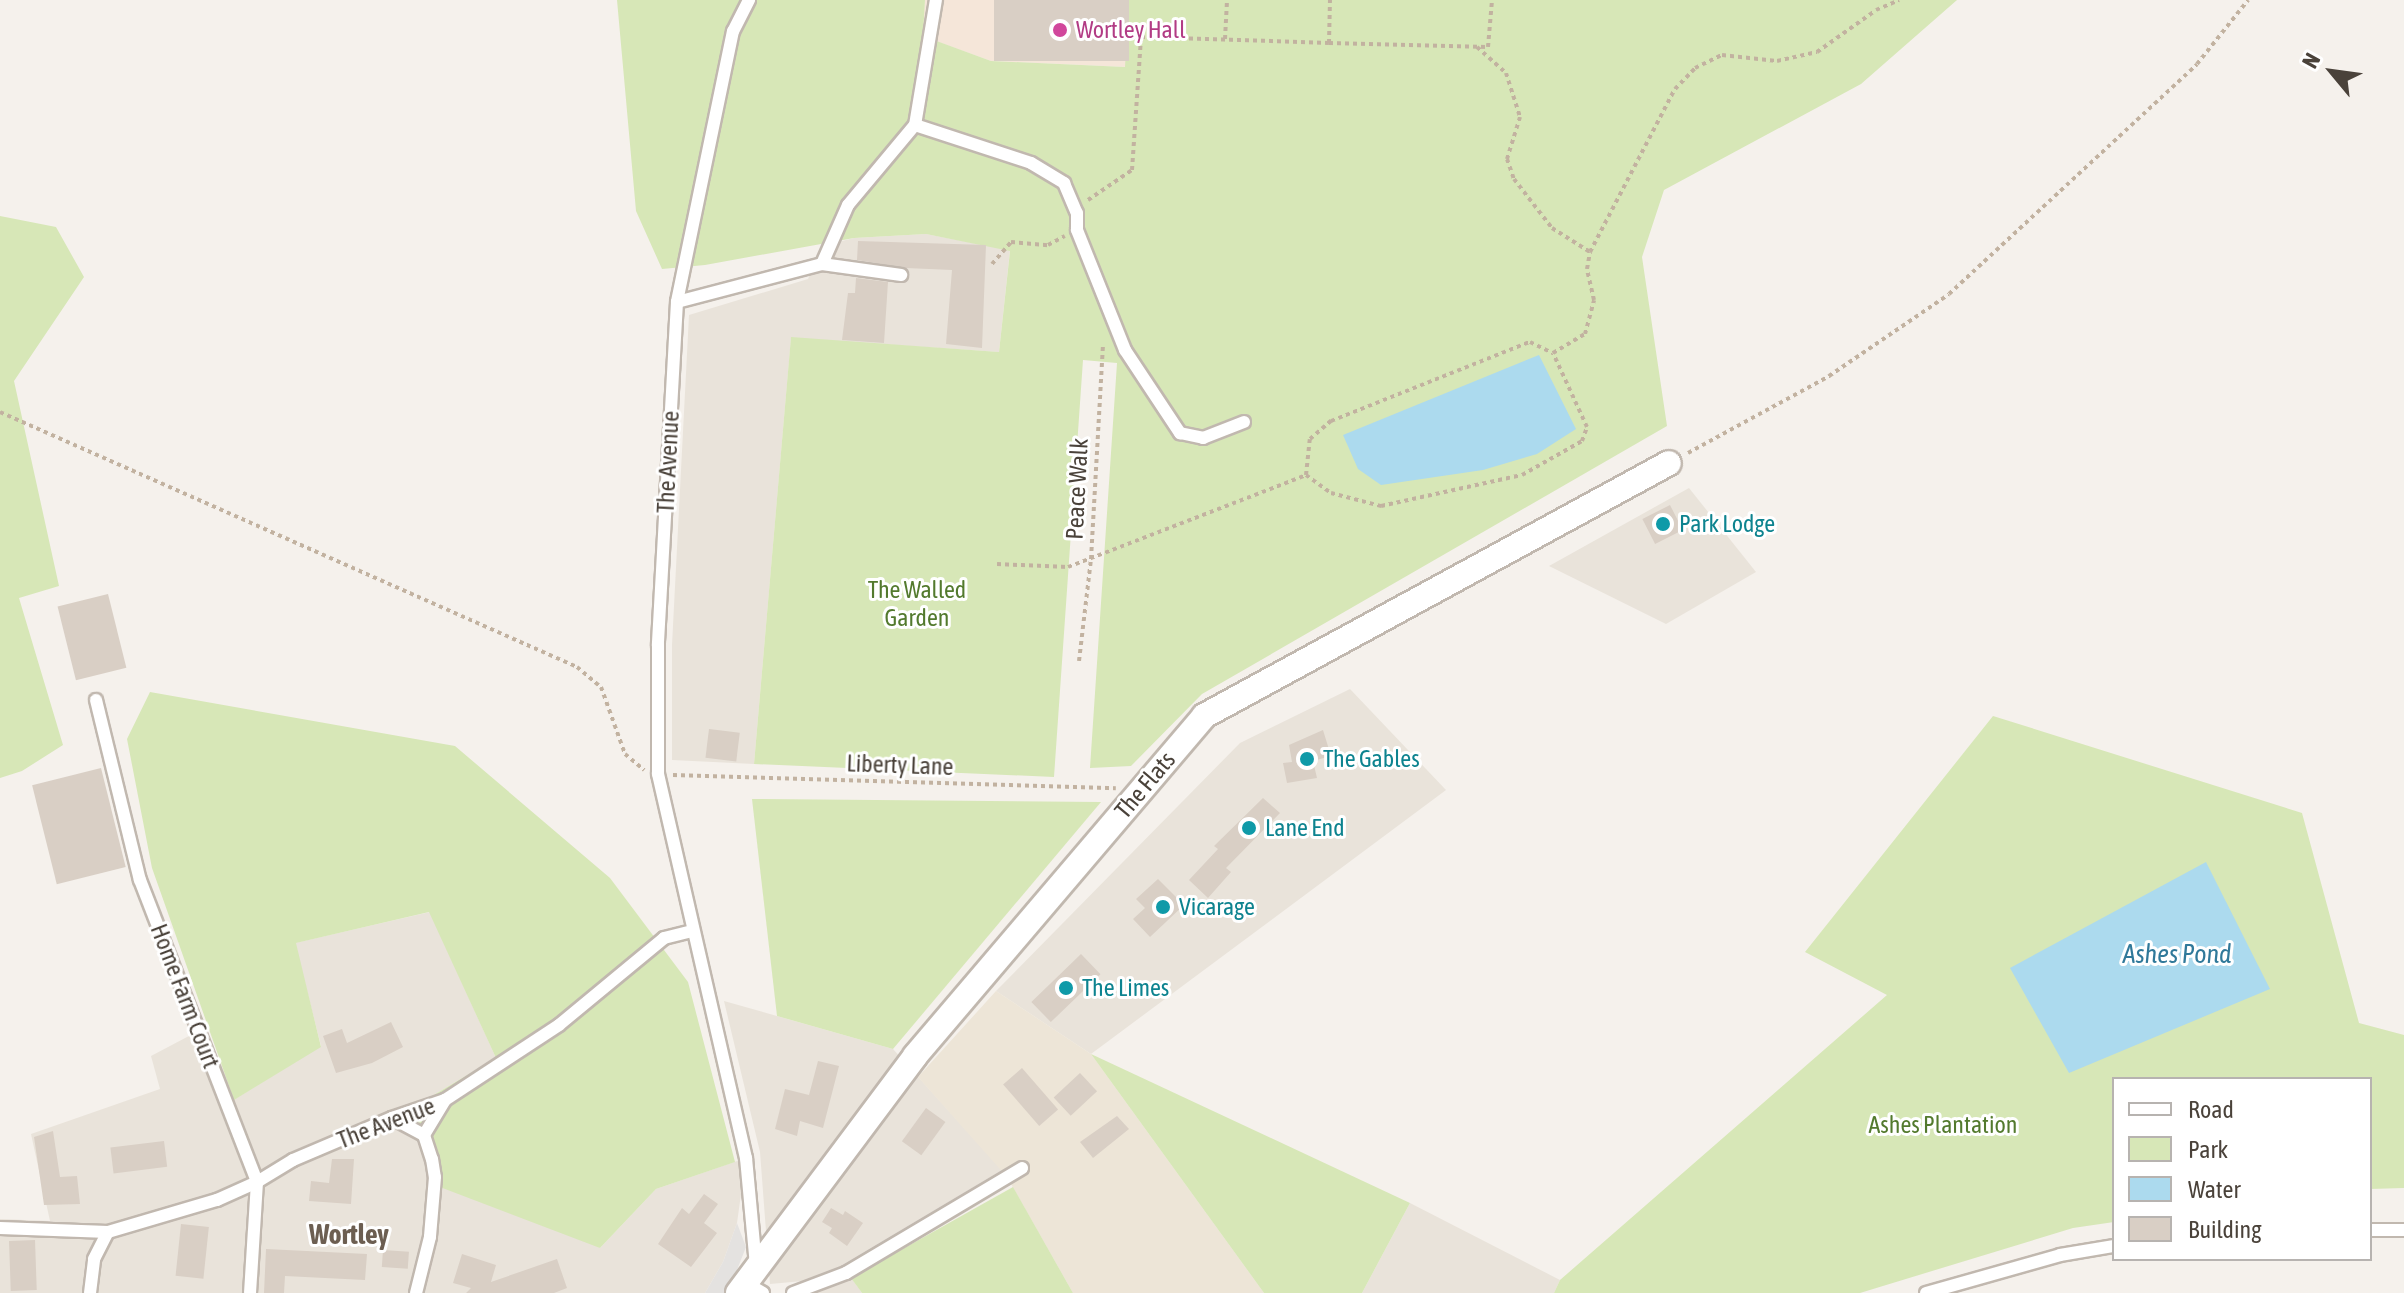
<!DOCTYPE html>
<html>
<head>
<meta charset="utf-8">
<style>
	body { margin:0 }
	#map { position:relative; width:2404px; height:1293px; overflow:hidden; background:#f5f1ec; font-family:"Asap Condensed",sans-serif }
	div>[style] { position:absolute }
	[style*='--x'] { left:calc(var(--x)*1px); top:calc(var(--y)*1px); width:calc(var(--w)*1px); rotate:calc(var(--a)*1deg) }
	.residential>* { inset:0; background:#e9e3da }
	.commercial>* { inset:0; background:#f5e6d9 }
	.education>* { inset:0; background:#ede5d7 }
	.green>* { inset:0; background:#d7e7b7 }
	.parking>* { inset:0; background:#e4e2e0 }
	.water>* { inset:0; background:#acdaee }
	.building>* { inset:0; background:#d9cfc5; transform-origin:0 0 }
	.path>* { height:4px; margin-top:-2px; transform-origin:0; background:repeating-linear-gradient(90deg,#c2b2a0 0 4px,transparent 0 8px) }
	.roads { filter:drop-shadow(2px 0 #c1b8af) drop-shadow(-2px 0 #c1b8af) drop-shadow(0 2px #c1b8af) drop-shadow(0 -2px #c1b8af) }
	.service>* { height:12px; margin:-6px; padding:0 6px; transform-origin:6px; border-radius:6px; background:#fff }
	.minor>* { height:24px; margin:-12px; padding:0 12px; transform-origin:12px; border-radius:12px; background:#fff }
	.dots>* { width:22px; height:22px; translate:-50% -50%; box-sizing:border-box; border:4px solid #fff; border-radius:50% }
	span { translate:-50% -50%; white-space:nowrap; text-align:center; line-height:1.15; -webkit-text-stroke:6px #fff; paint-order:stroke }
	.hotel-label { font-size:24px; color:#b23c85 }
	.left { translate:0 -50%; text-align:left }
	.street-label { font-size:24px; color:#4a423a }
	.culture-label { font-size:24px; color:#0d838f }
	.park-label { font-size:24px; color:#537a2e }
	.water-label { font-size:26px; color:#30799a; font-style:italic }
	.quarter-label { font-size:28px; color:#6c5e51; font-weight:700 }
	.legend { position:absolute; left:2112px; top:1077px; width:260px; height:184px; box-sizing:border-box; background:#fff; border:2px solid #b7b3b0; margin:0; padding:10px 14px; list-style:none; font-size:24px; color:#4a423a }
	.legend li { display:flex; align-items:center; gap:16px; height:40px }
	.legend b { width:40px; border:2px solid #b7b3b0 }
	.north { position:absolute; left:2292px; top:32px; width:80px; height:80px; -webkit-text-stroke:6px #fff; paint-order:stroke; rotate:299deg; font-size:22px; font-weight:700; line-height:32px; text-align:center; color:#4a423a }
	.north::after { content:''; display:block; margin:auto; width:28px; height:36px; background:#4a423a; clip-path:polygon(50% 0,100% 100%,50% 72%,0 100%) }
</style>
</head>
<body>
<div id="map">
	<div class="residential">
		<div style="clip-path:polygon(926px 234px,1010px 250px,999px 352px,791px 338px,754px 764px,672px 760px,672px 645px,689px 315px,808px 279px,822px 246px,854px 238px)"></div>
		<div style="clip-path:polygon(1689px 488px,1756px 572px,1666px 624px,1549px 566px)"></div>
		<div style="clip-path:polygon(1350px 689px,1446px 790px,1091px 1054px,996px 991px,1240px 743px)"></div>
		<div style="clip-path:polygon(430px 912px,496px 1058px,410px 1109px,600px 1248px,656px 1189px,746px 1158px,737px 1223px,723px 1262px,705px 1293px,0 1293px,0 1219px,50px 1221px,31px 1134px,160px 1089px,151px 1056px,206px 1027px,235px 1099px,321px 1046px,295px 943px)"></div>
		<div style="clip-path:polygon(724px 1001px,893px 1049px,1002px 1170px,842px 1265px,862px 1293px,810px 1293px,803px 1281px,770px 1284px,760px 1152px)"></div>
		<div style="clip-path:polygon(1410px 1203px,1560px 1280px,1554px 1293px,1362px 1293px)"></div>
	</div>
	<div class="commercial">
		<div style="clip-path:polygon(925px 0,1129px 0,1126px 67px,991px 61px,922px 36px)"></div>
	</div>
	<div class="education">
		<div style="clip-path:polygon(996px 991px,1091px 1054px,1264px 1293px,1073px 1293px,1007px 1177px,918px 1077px)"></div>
	</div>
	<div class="green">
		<div style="clip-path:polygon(617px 0,925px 0,923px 36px,991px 61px,1125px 67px,1129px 0,1957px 0,1861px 84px,1664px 190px,1642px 257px,1667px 426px,1202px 694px,1131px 766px,1090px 768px,1117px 363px,1083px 360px,1054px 777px,754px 764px,791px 337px,999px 352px,1010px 251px,926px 234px,854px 238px,705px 265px,662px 269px,636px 211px)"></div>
		<div style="clip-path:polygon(0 216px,56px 227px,84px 277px,14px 381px,59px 586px,19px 598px,63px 745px,22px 771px,0 778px)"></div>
		<div style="clip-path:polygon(150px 692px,455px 746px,610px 878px,688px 982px,735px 1162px,656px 1189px,600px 1248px,432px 1184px,410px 1109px,496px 1058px,429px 912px,296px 943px,321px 1047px,234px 1100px,152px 868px,127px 739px)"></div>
		<div style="clip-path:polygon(1993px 716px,2302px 813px,2359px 1023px,2404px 1035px,2404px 1188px,2370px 1189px,2370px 1079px,2114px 1079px,2114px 1222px,2073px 1228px,1860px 1293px,1554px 1293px,1560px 1280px,1887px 995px,1805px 952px)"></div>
		<div style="clip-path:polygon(752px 799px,1101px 802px,893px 1049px,777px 1016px)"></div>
		<div style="clip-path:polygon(1091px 1054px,1410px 1203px,1362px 1293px,1264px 1293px)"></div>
		<div style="clip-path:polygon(1013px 1187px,1073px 1293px,862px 1293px,851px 1278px)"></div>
	</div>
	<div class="parking">
		<div style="clip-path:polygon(737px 1223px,746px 1247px,728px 1293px,705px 1293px,723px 1262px)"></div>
	</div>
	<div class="water">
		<div style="clip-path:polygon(1539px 355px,1576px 429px,1537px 454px,1483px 470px,1381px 485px,1358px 469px,1343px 435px)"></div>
		<div style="clip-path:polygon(2206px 862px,2270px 989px,2069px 1073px,2010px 968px)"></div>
	</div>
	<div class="building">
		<div style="left:994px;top:0;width:135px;height:61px"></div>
		<div style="clip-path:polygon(858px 241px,986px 245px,982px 348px,946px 344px,952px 270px,906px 268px,857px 260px)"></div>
		<div style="clip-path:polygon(856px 278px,888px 282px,884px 343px,842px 340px,848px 293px,855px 293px)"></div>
		<div style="left:1670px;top:505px;width:28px;height:31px;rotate:63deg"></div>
		<div style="left:108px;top:594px;width:76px;height:52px;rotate:76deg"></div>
		<div style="left:709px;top:729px;width:31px;height:29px;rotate:7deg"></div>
		<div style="clip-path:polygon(1323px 730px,1331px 756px,1313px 761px,1317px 778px,1287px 783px,1283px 763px,1292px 762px,1289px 745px)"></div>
		<div style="left:101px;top:768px;width:102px;height:71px;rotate:76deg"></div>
		<div style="clip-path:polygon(1263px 798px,1280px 813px,1226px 868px,1231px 872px,1208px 898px,1189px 880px,1218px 849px,1214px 846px)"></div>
		<div style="clip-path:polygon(1158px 879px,1184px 905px,1150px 937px,1133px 919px,1145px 908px,1136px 899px)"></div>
		<div style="left:1081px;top:954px;width:28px;height:69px;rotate:46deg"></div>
		<div style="clip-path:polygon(391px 1022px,403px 1047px,372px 1063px,336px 1073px,323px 1036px,342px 1029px,347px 1043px)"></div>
		<div style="clip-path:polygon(818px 1061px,839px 1066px,823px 1128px,800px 1121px,797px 1136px,775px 1129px,785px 1089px,809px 1095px)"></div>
		<div style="left:1022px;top:1068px;width:55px;height:25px;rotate:49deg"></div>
		<div style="left:1080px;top:1073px;width:25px;height:36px;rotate:47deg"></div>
		<div style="left:926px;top:1108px;width:24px;height:41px;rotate:36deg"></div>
		<div style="clip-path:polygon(1117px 1116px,1129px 1129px,1093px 1158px,1080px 1142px)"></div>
		<div style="clip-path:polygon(53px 1131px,60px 1177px,77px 1176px,80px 1204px,44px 1205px,34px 1137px)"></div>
		<div style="left:164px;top:1141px;width:26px;height:54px;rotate:83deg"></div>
		<div style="clip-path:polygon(332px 1159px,354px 1159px,351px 1204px,309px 1201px,311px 1181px,329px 1183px)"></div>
		<div style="clip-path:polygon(704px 1194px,718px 1204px,704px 1223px,717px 1233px,691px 1267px,658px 1244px,682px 1208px,689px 1214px)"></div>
		<div style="clip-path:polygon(831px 1208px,843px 1215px,845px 1211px,863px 1223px,847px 1246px,829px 1233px,832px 1228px,822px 1222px)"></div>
		<div style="left:181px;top:1224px;width:28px;height:52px;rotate:6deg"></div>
		<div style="left:35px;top:1240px;width:50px;height:26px;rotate:88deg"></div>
		<div style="clip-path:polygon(266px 1249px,367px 1254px,365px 1280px,285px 1276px,284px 1293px,264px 1293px)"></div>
		<div style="left:383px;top:1250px;width:26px;height:17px;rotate:4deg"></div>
		<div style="clip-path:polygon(462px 1254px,496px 1265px,491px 1282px,557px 1259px,567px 1288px,554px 1293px,466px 1293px,471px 1288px,453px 1283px)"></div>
	</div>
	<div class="path">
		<div style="--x:1225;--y:39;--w:39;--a:-87"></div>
		<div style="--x:1329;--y:43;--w:159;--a:1.4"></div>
		<div style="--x:1488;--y:47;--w:47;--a:-85.1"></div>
		<div style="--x:1477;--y:47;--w:39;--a:42"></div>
		<div style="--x:1506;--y:73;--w:46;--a:72.3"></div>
		<div style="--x:1520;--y:117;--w:44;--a:107.2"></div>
		<div style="--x:1507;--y:159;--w:21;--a:71"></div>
		<div style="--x:1514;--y:179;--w:62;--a:52.2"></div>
		<div style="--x:1552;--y:228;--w:45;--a:32.3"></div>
		<div style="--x:1088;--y:200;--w:53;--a:-34.3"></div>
		<div style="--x:1132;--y:170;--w:133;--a:-86.1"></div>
		<div style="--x:1141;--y:37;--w:188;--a:1.8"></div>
		<div style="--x:1329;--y:43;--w:43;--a:-88.7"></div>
		<div style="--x:992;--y:264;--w:29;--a:-49"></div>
		<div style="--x:1011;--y:242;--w:37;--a:5"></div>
		<div style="--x:1048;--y:245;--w:19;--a:-28"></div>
		<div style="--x:0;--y:412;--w:631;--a:23.84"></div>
		<div style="--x:577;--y:667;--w:31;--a:40"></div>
		<div style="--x:601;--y:687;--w:71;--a:70.3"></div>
		<div style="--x:625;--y:754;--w:25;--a:40"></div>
		<div style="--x:1688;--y:453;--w:161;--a:-28.6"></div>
		<div style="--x:1829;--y:376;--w:145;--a:-34.3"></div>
		<div style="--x:1949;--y:294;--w:338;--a:-42.8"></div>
		<div style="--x:2197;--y:64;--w:82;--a:-51.4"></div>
		<div style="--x:1306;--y:475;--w:36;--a:-84"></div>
		<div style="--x:1310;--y:439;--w:28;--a:-41"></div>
		<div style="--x:1331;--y:421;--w:214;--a:-21.7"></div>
		<div style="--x:1530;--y:342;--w:25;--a:26"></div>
		<div style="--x:997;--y:564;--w:71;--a:2.4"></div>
		<div style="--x:1068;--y:567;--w:255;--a:-21.1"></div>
		<div style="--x:1306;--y:475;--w:31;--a:36"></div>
		<div style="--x:1331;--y:493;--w:52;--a:14.6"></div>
		<div style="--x:1381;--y:506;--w:144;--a:-12.4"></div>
		<div style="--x:1522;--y:475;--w:69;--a:-29.5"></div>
		<div style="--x:1582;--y:441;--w:15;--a:-70"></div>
		<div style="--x:1587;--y:427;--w:81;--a:-114.7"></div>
		<div style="--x:1553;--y:353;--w:37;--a:-31"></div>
		<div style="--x:1585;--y:334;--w:35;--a:-75"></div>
		<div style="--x:1594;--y:300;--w:32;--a:-103"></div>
		<div style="--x:1587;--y:269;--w:17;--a:-80"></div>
		<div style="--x:1590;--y:252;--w:184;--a:-62.5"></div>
		<div style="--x:1675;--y:89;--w:29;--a:-46"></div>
		<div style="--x:1695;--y:68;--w:30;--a:-26"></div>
		<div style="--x:1722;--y:55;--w:55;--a:6.2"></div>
		<div style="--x:1777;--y:61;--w:41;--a:-12.7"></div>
		<div style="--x:1817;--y:52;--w:72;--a:-35.4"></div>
		<div style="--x:1876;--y:10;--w:25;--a:-23"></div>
		<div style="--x:1079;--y:661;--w:103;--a:-83.3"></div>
		<div style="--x:1091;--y:559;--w:215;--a:-86.8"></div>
		<div style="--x:673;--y:775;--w:443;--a:1.7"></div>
	</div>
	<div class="roads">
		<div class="service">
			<div style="--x:749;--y:0;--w:35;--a:117"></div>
			<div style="--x:733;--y:31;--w:277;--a:101.7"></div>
			<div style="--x:677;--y:302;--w:344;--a:93.2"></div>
			<div style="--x:658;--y:645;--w:129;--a:90"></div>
			<div style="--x:658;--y:774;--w:394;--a:77.1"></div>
			<div style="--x:746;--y:1158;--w:108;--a:84.7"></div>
			<div style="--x:915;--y:125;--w:122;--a:18.1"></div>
			<div style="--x:1031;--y:163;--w:39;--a:31"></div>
			<div style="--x:1064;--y:183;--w:33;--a:67"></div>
			<div style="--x:1077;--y:213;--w:17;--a:90"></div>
			<div style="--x:1077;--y:230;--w:129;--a:68.2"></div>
			<div style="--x:1125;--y:350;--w:100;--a:56.5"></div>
			<div style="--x:1180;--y:433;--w:24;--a:12"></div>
			<div style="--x:1203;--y:438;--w:44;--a:-21.3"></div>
			<div style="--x:822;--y:264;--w:80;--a:7.9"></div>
			<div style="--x:677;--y:302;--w:150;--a:-14.7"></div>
			<div style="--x:822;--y:264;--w:64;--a:-66.2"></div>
			<div style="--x:848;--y:205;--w:104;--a:-50.1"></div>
			<div style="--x:915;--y:125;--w:127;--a:-80.5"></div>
			<div style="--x:96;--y:700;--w:185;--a:76.3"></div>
			<div style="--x:140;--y:880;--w:324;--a:68.8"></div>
			<div style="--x:257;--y:1182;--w:111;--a:93.6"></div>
			<div style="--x:392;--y:1118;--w:36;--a:28"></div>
			<div style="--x:424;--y:1135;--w:25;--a:72"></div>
			<div style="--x:432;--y:1159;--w:18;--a:81"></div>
			<div style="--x:435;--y:1177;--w:60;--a:94.8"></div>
			<div style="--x:430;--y:1237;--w:58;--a:104"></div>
			<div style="--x:424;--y:1135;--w:41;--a:-59"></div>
			<div style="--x:0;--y:1228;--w:108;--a:2.1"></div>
			<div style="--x:2370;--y:1230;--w:34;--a:0"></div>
			<div style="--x:744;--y:1282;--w:22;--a:30"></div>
			<div style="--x:90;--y:1293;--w:34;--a:-83"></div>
			<div style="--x:94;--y:1259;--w:30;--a:-63"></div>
			<div style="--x:108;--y:1232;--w:114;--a:-16.4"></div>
			<div style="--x:217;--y:1200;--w:44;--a:-24.2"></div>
			<div style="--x:257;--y:1182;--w:42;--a:-31.4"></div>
			<div style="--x:293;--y:1160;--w:108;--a:-23"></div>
			<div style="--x:392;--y:1118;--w:56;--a:-18.8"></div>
			<div style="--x:445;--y:1100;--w:136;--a:-33.3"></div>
			<div style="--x:559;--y:1025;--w:136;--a:-39.6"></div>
			<div style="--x:664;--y:938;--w:29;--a:-14"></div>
			<div style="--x:793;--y:1293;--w:57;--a:-20.7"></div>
			<div style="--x:846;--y:1273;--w:205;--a:-30.8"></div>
			<div style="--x:1926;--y:1293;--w:139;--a:-15.8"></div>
			<div style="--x:2060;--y:1255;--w:55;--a:-9.5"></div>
		</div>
		<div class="minor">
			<div style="--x:738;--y:1293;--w:296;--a:-53.2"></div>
			<div style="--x:915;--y:1056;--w:446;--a:-49.6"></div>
			<div style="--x:1204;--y:716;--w:529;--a:-28.55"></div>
		</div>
	</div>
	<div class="dots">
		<div style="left:1060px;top:30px;background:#d1479c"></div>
		<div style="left:1663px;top:524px;background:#0f9aa8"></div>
		<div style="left:1307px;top:759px;background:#0f9aa8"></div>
		<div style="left:1249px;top:828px;background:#0f9aa8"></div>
		<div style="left:1163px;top:907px;background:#0f9aa8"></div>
		<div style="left:1066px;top:988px;background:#0f9aa8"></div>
	</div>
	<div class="hotel-label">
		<span class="left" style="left:1076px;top:30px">Wortley Hall</span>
	</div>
	<div class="street-label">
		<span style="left:668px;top:462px;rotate:-87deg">The Avenue</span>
		<span style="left:1077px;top:489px;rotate:-87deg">Peace Walk</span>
		<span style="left:900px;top:765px;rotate:2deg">Liberty Lane</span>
		<span style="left:1145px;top:785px;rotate:-50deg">The Flats</span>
		<span style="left:185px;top:996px;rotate:69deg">Home Farm Court</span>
		<span style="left:386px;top:1123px;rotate:-21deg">The Avenue</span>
	</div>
	<div class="culture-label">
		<span class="left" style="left:1679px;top:524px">Park Lodge</span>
		<span class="left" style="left:1323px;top:759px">The Gables</span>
		<span class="left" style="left:1265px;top:828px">Lane End</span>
		<span class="left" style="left:1179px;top:907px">Vicarage</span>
		<span class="left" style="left:1082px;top:988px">The Limes</span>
	</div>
	<div class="park-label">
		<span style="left:917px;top:604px">The Walled<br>Garden</span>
		<span style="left:1943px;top:1125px">Ashes Plantation</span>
	</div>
	<div class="water-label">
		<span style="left:2177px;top:955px">Ashes Pond</span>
	</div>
	<div class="quarter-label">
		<span style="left:349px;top:1234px">Wortley</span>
	</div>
	<ul class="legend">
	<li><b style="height:10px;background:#fff"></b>Road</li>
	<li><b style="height:22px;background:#d7e7b7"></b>Park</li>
	<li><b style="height:22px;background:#acdaee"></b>Water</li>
	<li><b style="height:22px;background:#d9cfc5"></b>Building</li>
	</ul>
	<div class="north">N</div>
</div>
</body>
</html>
